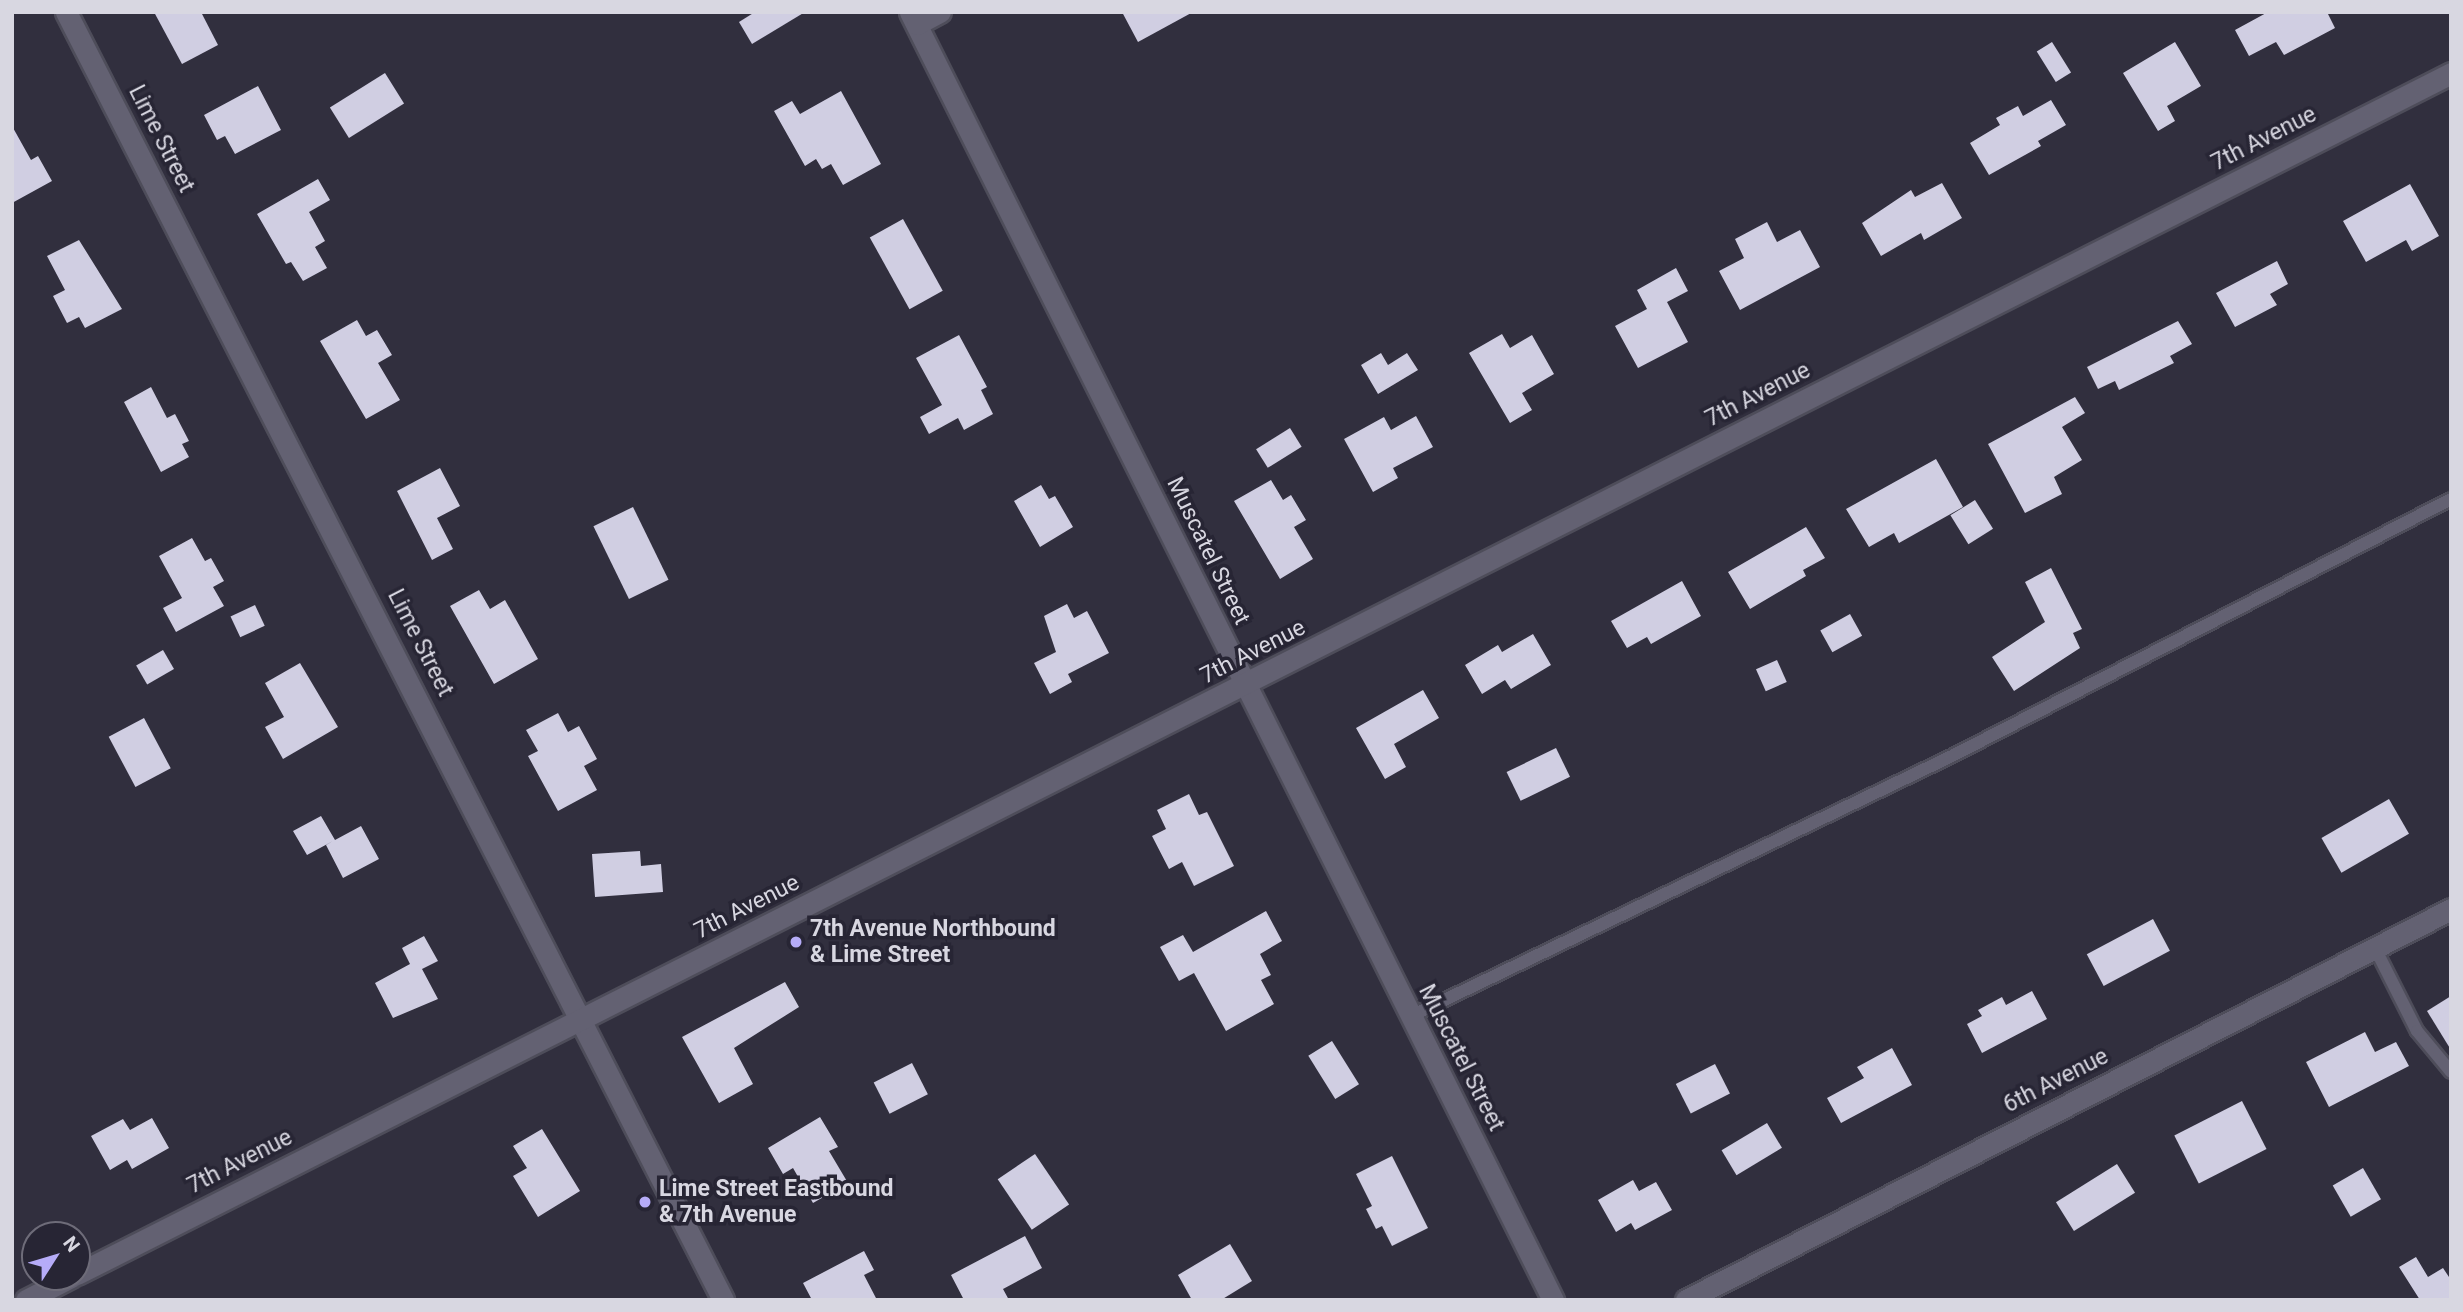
<!DOCTYPE html>
<html>
<head>
<meta charset="utf-8">
<style>
	body { margin:0 }
	#map { position:relative; width:2463px; height:1312px; overflow:hidden; background:#312f3e; font-family:Roboto,sans-serif }
	div>[style] { position:absolute }
	[style*='--x'] { left:calc(var(--x)*1px); top:calc(var(--y)*1px); width:calc(var(--w)*1px); rotate:calc(var(--a)*1deg) }
	.building>* { inset:0; background:#d0cee2; transform-origin:0 0 }
	.roads { filter:drop-shadow(2px 0 #4e4d5a) drop-shadow(-2px 0 #4e4d5a) drop-shadow(0 2px #4e4d5a) drop-shadow(0 -2px #4e4d5a) }
	.lane>* { height:12px; margin:-6px; padding:0 6px; transform-origin:6px; border-radius:6px; background:#636172 }
	.street>* { height:21px; margin:-10.5px; padding:0 10.5px; transform-origin:10.5px; border-radius:10.5px; background:#636172 }
	.secondary>* { height:21px; margin:-10.5px; padding:0 10.5px; transform-origin:10.5px; border-radius:10.5px; background:#636172 }
	.dots>* { width:19px; height:19px; translate:-50% -50%; box-sizing:border-box; border:4px solid #272534; border-radius:50% }
	span { translate:-50% -50%; white-space:nowrap; text-align:center; line-height:1.15; -webkit-text-stroke:7px #272534; paint-order:stroke }
	.street-label { font-size:23px; color:#d8d7e1 }
	.poi-label { font-size:23px; color:#d8d7e1; font-weight:700 }
	.left { translate:0 -50%; text-align:left }
	.frame { position:absolute; inset:0; border:14px solid #d8d7e1; pointer-events:none }
	.north { position:absolute; left:21px; top:1221px; width:70px; height:70px; box-sizing:border-box; background:#272534; border:2px solid #6e6c79; border-radius:50%; rotate:53deg; font-size:19px; font-weight:700; line-height:28px; text-align:center; color:#d8d7e1 }
	.north::after { content:''; display:block; margin:auto; width:24px; height:32px; background:#b6acf8; clip-path:polygon(50% 0,100% 100%,50% 72%,0 100%) }
</style>
</head>
<body>
<div id="map">
	<div class="building">
		<div style="clip-path:polygon(154px 12px,201px 12px,218px 45px,182px 64px)"></div>
		<div style="clip-path:polygon(755px 12px,805px 12px,752px 44px,739px 22px)"></div>
		<div style="clip-path:polygon(1122px 12px,1193px 12px,1138px 42px)"></div>
		<div style="clip-path:polygon(2268px 12px,2327px 12px,2335px 28px,2284px 55px,2276px 42px,2249px 56px,2235px 30px)"></div>
		<div style="left:2052px;top:42px;width:36px;height:18px;rotate:58deg"></div>
		<div style="clip-path:polygon(2175px 42px,2201px 86px,2167px 106px,2175px 121px,2158px 131px,2123px 73px)"></div>
		<div style="left:385px;top:73px;width:36px;height:65px;rotate:58deg"></div>
		<div style="clip-path:polygon(258px 86px,281px 130px,235px 154px,225px 136px,217px 140px,204px 115px)"></div>
		<div style="clip-path:polygon(841px 91px,881px 164px,843px 185px,831px 164px,822px 169px,816px 159px,805px 166px,774px 111px,792px 101px,800px 114px)"></div>
		<div style="clip-path:polygon(2051px 100px,2066px 125px,2038px 141px,2041px 146px,1989px 175px,1970px 143px,2000px 125px,1996px 118px,2018px 106px,2023px 116px)"></div>
		<div style="clip-path:polygon(12px 126px,31px 160px,38px 156px,52px 181px,12px 203px)"></div>
		<div style="clip-path:polygon(318px 179px,330px 200px,309px 212px,325px 241px,315px 247px,327px 268px,303px 281px,291px 262px,286px 264px,257px 214px)"></div>
		<div style="clip-path:polygon(1942px 183px,1962px 218px,1924px 240px,1921px 233px,1881px 256px,1862px 223px,1911px 190px,1915px 197px)"></div>
		<div style="clip-path:polygon(2410px 184px,2439px 236px,2412px 251px,2406px 240px,2366px 262px,2343px 221px)"></div>
		<div style="left:903px;top:219px;width:82px;height:38px;rotate:61deg"></div>
		<div style="clip-path:polygon(1767px 222px,1777px 242px,1800px 230px,1820px 267px,1740px 310px,1719px 271px,1744px 258px,1735px 239px)"></div>
		<div style="clip-path:polygon(79px 240px,122px 309px,85px 328px,79px 317px,67px 323px,53px 296px,65px 290px,47px 256px)"></div>
		<div style="clip-path:polygon(2277px 261px,2288px 284px,2270px 294px,2277px 305px,2235px 327px,2216px 293px)"></div>
		<div style="clip-path:polygon(1676px 268px,1688px 291px,1667px 302px,1688px 342px,1638px 368px,1615px 326px,1647px 309px,1637px 290px)"></div>
		<div style="clip-path:polygon(357px 320px,366px 336px,377px 330px,392px 355px,378px 363px,400px 400px,366px 419px,320px 341px)"></div>
		<div style="clip-path:polygon(2178px 321px,2192px 344px,2170px 356px,2174px 363px,2119px 390px,2115px 381px,2098px 389px,2087px 367px)"></div>
		<div style="clip-path:polygon(1502px 334px,1510px 348px,1532px 335px,1554px 374px,1522px 393px,1532px 410px,1510px 423px,1469px 353px)"></div>
		<div style="clip-path:polygon(959px 335px,987px 387px,981px 390px,993px 414px,964px 430px,958px 418px,929px 434px,920px 417px,942px 405px,916px 358px)"></div>
		<div style="clip-path:polygon(1381px 353px,1388px 365px,1407px 353px,1418px 370px,1378px 394px,1361px 365px)"></div>
		<div style="clip-path:polygon(151px 387px,167px 418px,175px 414px,189px 441px,182px 444px,189px 457px,161px 472px,124px 402px)"></div>
		<div style="clip-path:polygon(2075px 397px,2085px 413px,2062px 427px,2082px 460px,2054px 477px,2062px 494px,2025px 513px,1988px 444px)"></div>
		<div style="clip-path:polygon(1416px 416px,1433px 447px,1393px 468px,1398px 478px,1373px 492px,1344px 439px,1384px 417px,1391px 430px)"></div>
		<div style="left:1290px;top:428px;width:22px;height:40px;rotate:58deg"></div>
		<div style="clip-path:polygon(1936px 459px,1963px 507px,1899px 543px,1894px 533px,1869px 547px,1846px 509px)"></div>
		<div style="clip-path:polygon(440px 468px,460px 506px,437px 518px,453px 549px,432px 560px,397px 491px)"></div>
		<div style="clip-path:polygon(1271px 480px,1283px 500px,1291px 495px,1306px 520px,1294px 527px,1313px 559px,1280px 579px,1234px 501px)"></div>
		<div style="clip-path:polygon(1041px 485px,1049px 499px,1055px 496px,1073px 527px,1040px 547px,1014px 501px)"></div>
		<div style="left:1975px;top:500px;width:34px;height:29px;rotate:58deg"></div>
		<div style="left:633px;top:507px;width:81px;height:44px;rotate:64deg"></div>
		<div style="clip-path:polygon(1806px 527px,1825px 558px,1803px 570px,1806px 576px,1750px 609px,1728px 572px)"></div>
		<div style="clip-path:polygon(192px 538px,205px 561px,211px 558px,224px 581px,213px 587px,224px 606px,176px 632px,163px 608px,182px 598px,159px 556px)"></div>
		<div style="clip-path:polygon(2051px 568px,2082px 629px,2073px 633px,2080px 648px,2014px 691px,1992px 657px,2045px 622px,2025px 582px)"></div>
		<div style="clip-path:polygon(1682px 581px,1701px 616px,1651px 644px,1647px 637px,1627px 648px,1611px 621px)"></div>
		<div style="clip-path:polygon(479px 590px,490px 609px,505px 600px,538px 659px,494px 684px,450px 606px)"></div>
		<div style="clip-path:polygon(1067px 604px,1074px 618px,1087px 611px,1109px 653px,1068px 674px,1072px 682px,1050px 694px,1034px 663px,1056px 652px,1044px 616px)"></div>
		<div style="left:255px;top:605px;width:23px;height:27px;rotate:65deg"></div>
		<div style="left:1850px;top:614px;width:25px;height:34px;rotate:61deg"></div>
		<div style="clip-path:polygon(1533px 634px,1551px 665px,1511px 689px,1505px 680px,1482px 694px,1465px 665px,1498px 645px,1502px 652px)"></div>
		<div style="left:163px;top:650px;width:22px;height:31px;rotate:60deg"></div>
		<div style="left:1777px;top:660px;width:24px;height:23px;rotate:66deg"></div>
		<div style="clip-path:polygon(300px 663px,338px 727px,283px 759px,265px 727px,284px 717px,265px 683px)"></div>
		<div style="clip-path:polygon(1423px 690px,1439px 718px,1394px 744px,1406px 767px,1385px 779px,1356px 728px)"></div>
		<div style="clip-path:polygon(558px 713px,568px 732px,579px 726px,597px 759px,584px 766px,597px 790px,558px 811px,528px 756px,538px 751px,526px 730px)"></div>
		<div style="left:144px;top:718px;width:57px;height:40px;rotate:62deg"></div>
		<div style="left:1556px;top:748px;width:32px;height:55px;rotate:64deg"></div>
		<div style="clip-path:polygon(1189px 794px,1199px 815px,1207px 812px,1234px 866px,1194px 886px,1182px 862px,1169px 869px,1152px 836px,1166px 829px,1157px 810px)"></div>
		<div style="left:2389px;top:799px;width:40px;height:78px;rotate:60deg"></div>
		<div style="clip-path:polygon(321px 816px,335px 840px,361px 826px,379px 859px,343px 878px,326px 845px,333px 841px,307px 855px,293px 831px)"></div>
		<div style="clip-path:polygon(640px 851px,641px 866px,661px 864px,663px 892px,595px 897px,592px 854px)"></div>
		<div style="clip-path:polygon(1266px 911px,1282px 941px,1260px 954px,1271px 975px,1261px 980px,1274px 1004px,1226px 1031px,1194px 973px,1179px 981px,1160px 947px,1183px 935px,1193px 952px)"></div>
		<div style="left:2153px;top:919px;width:36px;height:75px;rotate:62deg"></div>
		<div style="clip-path:polygon(424px 936px,438px 961px,422px 969px,438px 999px,393px 1018px,375px 983px,410px 964px,402px 948px)"></div>
		<div style="clip-path:polygon(785px 982px,799px 1007px,734px 1048px,753px 1084px,719px 1103px,682px 1037px)"></div>
		<div style="clip-path:polygon(2032px 991px,2047px 1019px,1982px 1053px,1967px 1024px,1982px 1016px,1978px 1010px,2002px 997px,2006px 1005px)"></div>
		<div style="clip-path:polygon(2451px 996px,2451px 1050px,2427px 1011px)"></div>
		<div style="clip-path:polygon(2365px 1032px,2375px 1052px,2396px 1042px,2409px 1066px,2329px 1107px,2306px 1062px)"></div>
		<div style="left:1332px;top:1041px;width:51px;height:28px;rotate:58deg"></div>
		<div style="clip-path:polygon(1892px 1048px,1912px 1085px,1841px 1123px,1827px 1098px,1864px 1078px,1857px 1067px)"></div>
		<div style="left:912px;top:1063px;width:35px;height:43px;rotate:63deg"></div>
		<div style="left:1715px;top:1064px;width:33px;height:44px;rotate:63deg"></div>
		<div style="left:2242px;top:1101px;width:54px;height:76px;rotate:63deg"></div>
		<div style="clip-path:polygon(820px 1117px,838px 1147px,829px 1151px,848px 1183px,813px 1203px,793px 1168px,783px 1174px,768px 1148px)"></div>
		<div style="clip-path:polygon(152px 1118px,169px 1148px,132px 1169px,127px 1160px,110px 1170px,91px 1136px,123px 1119px,130px 1130px)"></div>
		<div style="left:1767px;top:1123px;width:29px;height:53px;rotate:59deg"></div>
		<div style="clip-path:polygon(542px 1129px,580px 1191px,538px 1217px,513px 1176px,527px 1168px,513px 1146px)"></div>
		<div style="left:1035px;top:1154px;width:61px;height:45px;rotate:56deg"></div>
		<div style="clip-path:polygon(1392px 1156px,1428px 1228px,1392px 1246px,1382px 1226px,1376px 1229px,1366px 1209px,1372px 1206px,1356px 1174px)"></div>
		<div style="left:2117px;top:1164px;width:34px;height:72px;rotate:58deg"></div>
		<div style="left:2363px;top:1168px;width:36px;height:35px;rotate:60deg"></div>
		<div style="clip-path:polygon(1633px 1180px,1639px 1191px,1656px 1182px,1672px 1210px,1635px 1230px,1631px 1223px,1616px 1232px,1598px 1200px)"></div>
		<div style="clip-path:polygon(1025px 1236px,1042px 1268px,1003px 1289px,1009px 1300px,964px 1300px,951px 1275px)"></div>
		<div style="clip-path:polygon(1230px 1244px,1252px 1281px,1221px 1300px,1192px 1300px,1178px 1275px)"></div>
		<div style="clip-path:polygon(864px 1251px,874px 1270px,864px 1275px,877px 1300px,812px 1300px,803px 1283px)"></div>
		<div style="clip-path:polygon(2416px 1257px,2428px 1277px,2443px 1268px,2451px 1280px,2451px 1300px,2420px 1300px,2399px 1267px)"></div>
	</div>
	<div class="roads">
		<div class="lane">
			<div style="--x:2375;--y:948;--w:93;--a:63.2"></div>
			<div style="--x:2417;--y:1031;--w:53;--a:50.3"></div>
			<div style="--x:1411;--y:1016;--w:600;--a:-25.67"></div>
			<div style="--x:1952;--y:756;--w:561;--a:-27.25"></div>
		</div>
		<div class="street">
			<div style="--x:910;--y:12;--w:1440;--a:63.47"></div>
			<div style="--x:917;--y:24;--w:26;--a:-28"></div>
			<div style="--x:1686;--y:1300;--w:859;--a:-27.07"></div>
		</div>
		<div class="secondary">
			<div style="--x:66;--y:12;--w:1446;--a:62.97"></div>
			<div style="--x:77;--y:1274;--w:2661;--a:-26.83"></div>
			<div style="--x:26;--y:1300;--w:51;--a:-27.1"></div>
		</div>
	</div>
	<div class="dots">
		<div style="left:796px;top:942px;background:#b6acf8"></div>
		<div style="left:645px;top:1202px;background:#b6acf8"></div>
	</div>
	<div class="street-label">
		<span style="left:161px;top:139px;rotate:63deg">Lime Street</span>
		<span style="left:2264px;top:139px;rotate:-27deg">7th Avenue</span>
		<span style="left:1758px;top:395px;rotate:-27deg">7th Avenue</span>
		<span style="left:1208px;top:551px;rotate:64deg">Muscatel Street</span>
		<span style="left:420px;top:643px;rotate:63deg">Lime Street</span>
		<span style="left:1253px;top:652px;rotate:-27deg">7th Avenue</span>
		<span style="left:747px;top:907px;rotate:-27deg">7th Avenue</span>
		<span style="left:1461px;top:1058px;rotate:63deg">Muscatel Street</span>
		<span style="left:2056px;top:1081px;rotate:-27deg">6th Avenue</span>
		<span style="left:240px;top:1162px;rotate:-27deg">7th Avenue</span>
	</div>
	<div class="poi-label">
		<span class="left" style="left:810px;top:942px">7th Avenue Northbound<br>&amp; Lime Street</span>
		<span class="left" style="left:659px;top:1202px">Lime Street Eastbound<br>&amp; 7th Avenue</span>
	</div>
	<div class="frame"></div>
	<div class="north">N</div>
</div>
</body>
</html>
